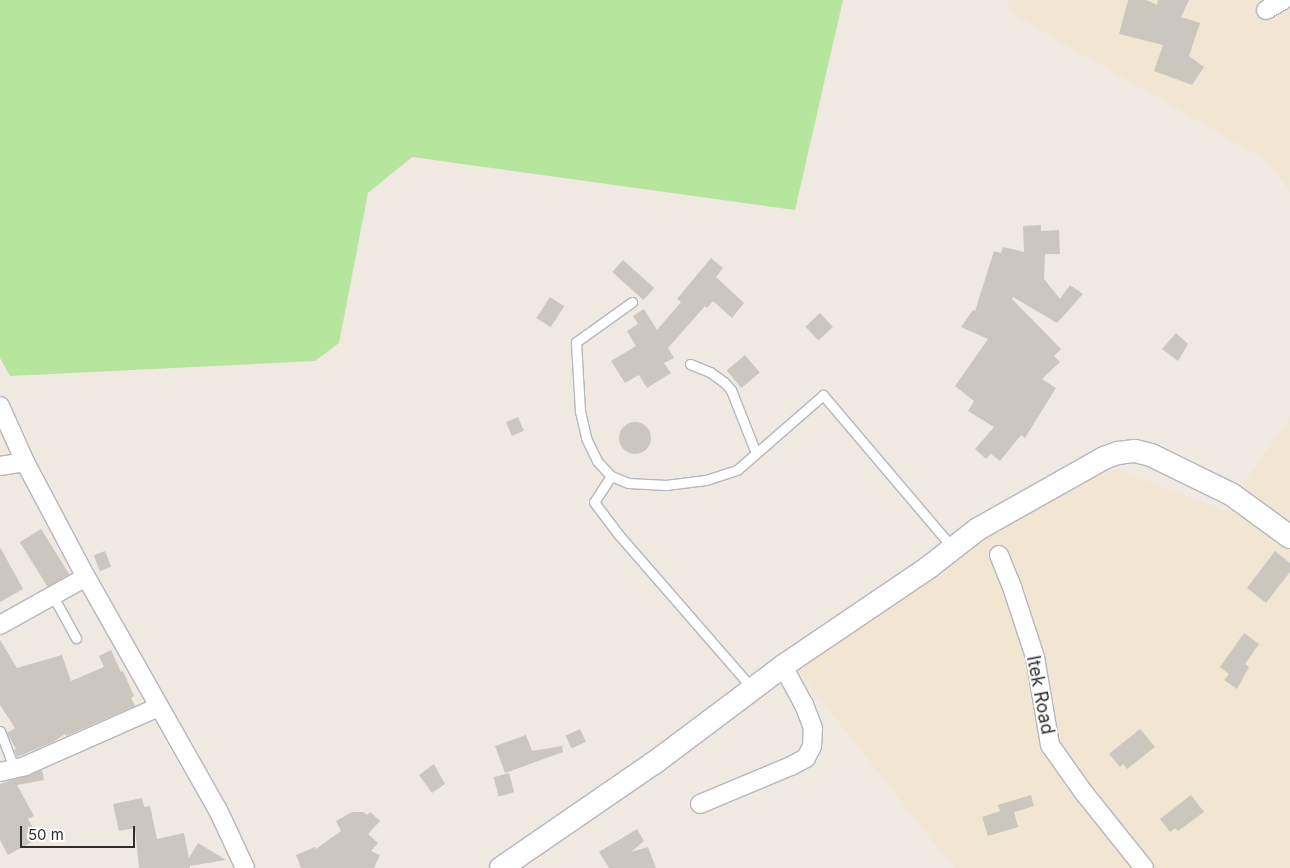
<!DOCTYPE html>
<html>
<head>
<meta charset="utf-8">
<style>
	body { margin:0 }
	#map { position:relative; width:1290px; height:868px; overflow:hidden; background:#efe9e1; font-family:Inter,sans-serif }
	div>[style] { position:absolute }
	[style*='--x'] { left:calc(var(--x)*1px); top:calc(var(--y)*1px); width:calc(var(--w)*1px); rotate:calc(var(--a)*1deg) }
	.education>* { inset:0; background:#f0e6d1 }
	.green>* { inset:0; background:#b6e59e }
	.building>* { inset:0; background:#cbc7bf; transform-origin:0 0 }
	.round { border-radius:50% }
	.roads { filter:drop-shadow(1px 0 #b4b7c1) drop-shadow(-1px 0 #b4b7c1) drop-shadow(0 1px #b4b7c1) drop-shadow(0 -1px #b4b7c1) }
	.service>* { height:9px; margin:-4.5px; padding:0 4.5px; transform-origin:4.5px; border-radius:4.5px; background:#fff }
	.minor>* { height:18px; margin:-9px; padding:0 9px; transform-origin:9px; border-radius:9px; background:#fff }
	.tertiary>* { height:22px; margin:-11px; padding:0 11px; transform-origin:11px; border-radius:11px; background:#fff }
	span { translate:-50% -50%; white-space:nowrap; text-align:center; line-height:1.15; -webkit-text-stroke:4px #fff; paint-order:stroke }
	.street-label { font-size:18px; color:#2e2e2e }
	.scale { position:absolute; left:20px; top:826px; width:115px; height:22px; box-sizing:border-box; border:2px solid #2e2e2e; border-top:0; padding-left:6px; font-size:15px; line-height:18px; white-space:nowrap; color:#2e2e2e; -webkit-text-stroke:4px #fff; paint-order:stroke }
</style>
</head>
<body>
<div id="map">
	<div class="education">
		<div style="clip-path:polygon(1009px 0,1290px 0,1290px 192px,1269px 162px,1008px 11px)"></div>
		<div style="clip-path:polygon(1290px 417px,1290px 868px,954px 868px,795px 667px,988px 538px,1082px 481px,1118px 470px,1225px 511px)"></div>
	</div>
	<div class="green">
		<div style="clip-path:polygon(0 0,843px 0,795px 210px,412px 157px,368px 193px,339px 343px,315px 361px,10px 376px,0 358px)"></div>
	</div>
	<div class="building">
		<div style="clip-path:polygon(1128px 0,1146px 0,1157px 5px,1158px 0,1189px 0,1181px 17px,1200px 23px,1189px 56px,1204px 67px,1192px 85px,1154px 71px,1163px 45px,1119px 34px)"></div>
		<div style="clip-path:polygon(1041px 225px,1041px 231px,1059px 230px,1060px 254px,1045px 254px,1044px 279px,1060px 299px,1070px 285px,1083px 294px,1057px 323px,1013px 297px,1012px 299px,1061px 349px,1054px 356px,1060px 362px,1042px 379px,1056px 388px,1025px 438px,1021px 435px,1000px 461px,991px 454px,986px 459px,975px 449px,994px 427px,968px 411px,974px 401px,955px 386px,988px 339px,961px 327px,973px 310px,975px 311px,994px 251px,1001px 253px,1003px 247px,1024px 252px,1023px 226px)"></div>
		<div style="clip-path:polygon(711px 258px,723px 268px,716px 277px,744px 303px,732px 318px,713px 301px,707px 308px,705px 306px,668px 348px,674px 358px,664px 363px,671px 373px,647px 388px,639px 375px,625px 383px,611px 361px,636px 346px,627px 331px,638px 324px,633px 316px,644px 309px,657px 330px,681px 302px,677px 299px)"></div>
		<div style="left:623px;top:260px;width:42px;height:16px;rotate:42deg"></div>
		<div style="left:550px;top:297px;width:17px;height:25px;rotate:33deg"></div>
		<div style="left:820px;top:313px;width:19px;height:20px;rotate:47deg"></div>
		<div style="clip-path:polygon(1176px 333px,1188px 344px,1178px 361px,1162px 349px)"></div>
		<div style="left:745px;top:355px;width:23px;height:24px;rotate:50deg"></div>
		<div style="left:518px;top:417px;width:15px;height:13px;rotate:67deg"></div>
		<div class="round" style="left:619px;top:422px;width:32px;height:32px"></div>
		<div style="left:41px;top:529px;width:53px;height:25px;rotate:58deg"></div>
		<div style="clip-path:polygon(0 547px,23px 589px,0 602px)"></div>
		<div style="left:105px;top:551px;width:17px;height:12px;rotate:69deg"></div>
		<div style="clip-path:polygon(1275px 551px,1290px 563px,1290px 572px,1266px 603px,1247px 588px)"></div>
		<div style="clip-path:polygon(1244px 633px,1259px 644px,1245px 664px,1249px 667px,1237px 689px,1224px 680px,1229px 674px,1220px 667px)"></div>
		<div style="clip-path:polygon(0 640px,17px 668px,62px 655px,71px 681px,104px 667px,99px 656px,111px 650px,121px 672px,123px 671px,134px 696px,131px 698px,135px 706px,66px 736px,65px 734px,53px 742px,17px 757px,14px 750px,16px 749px,7px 733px,15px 728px,0 705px)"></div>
		<div style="left:580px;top:729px;width:14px;height:16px;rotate:65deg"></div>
		<div style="clip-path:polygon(1140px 729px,1155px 747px,1127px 769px,1123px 764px,1120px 767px,1109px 754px)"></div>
		<div style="clip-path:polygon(526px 735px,532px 751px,562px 746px,563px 752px,505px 773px,495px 746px)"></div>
		<div style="clip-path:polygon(434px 764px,445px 784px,432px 793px,419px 775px)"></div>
		<div style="clip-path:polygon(42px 770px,44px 780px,17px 785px,34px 816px,28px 819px,39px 838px,8px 855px,0 840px,0 784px)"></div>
		<div style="left:509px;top:773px;width:20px;height:16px;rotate:75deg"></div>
		<div style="clip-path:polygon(1031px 795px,1034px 806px,1014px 812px,1018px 827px,988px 836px,982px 817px,1000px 811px,998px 805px)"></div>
		<div style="clip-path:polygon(1191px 795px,1204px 812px,1178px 831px,1175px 828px,1170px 832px,1160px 819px)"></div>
		<div style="clip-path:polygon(142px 798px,144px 807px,150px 806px,157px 839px,184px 833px,189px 858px,198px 843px,226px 860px,190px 866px,190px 868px,139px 868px,135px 828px,119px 831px,113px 804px)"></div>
		<div style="clip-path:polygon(352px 812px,363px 812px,367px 815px,370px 812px,380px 821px,368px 834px,378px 843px,371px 851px,380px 855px,374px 868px,301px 868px,296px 855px,315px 847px,316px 849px,341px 831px,336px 821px)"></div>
		<div style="clip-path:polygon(637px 829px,644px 841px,631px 852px,648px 847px,656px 868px,609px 868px,599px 852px)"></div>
	</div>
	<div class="roads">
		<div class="service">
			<div style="--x:632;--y:302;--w:69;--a:144.5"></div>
			<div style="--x:576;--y:342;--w:69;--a:86.7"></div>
			<div style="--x:580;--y:411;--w:28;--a:77"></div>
			<div style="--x:586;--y:438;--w:25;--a:64"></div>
			<div style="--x:597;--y:461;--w:21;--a:47"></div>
			<div style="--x:611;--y:476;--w:18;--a:22"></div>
			<div style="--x:628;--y:483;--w:38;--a:3"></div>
			<div style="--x:666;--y:485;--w:40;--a:-7.1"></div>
			<div style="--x:706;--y:480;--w:33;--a:-18"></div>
			<div style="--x:737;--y:470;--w:114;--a:-41.1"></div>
			<div style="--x:823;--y:395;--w:199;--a:49.7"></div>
			<div style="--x:690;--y:364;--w:22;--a:22"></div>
			<div style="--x:710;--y:372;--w:17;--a:36"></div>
			<div style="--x:724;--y:382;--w:11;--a:49"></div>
			<div style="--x:731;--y:390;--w:68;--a:68.4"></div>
			<div style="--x:611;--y:476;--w:31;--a:123"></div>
			<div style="--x:594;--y:502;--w:41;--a:52.9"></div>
			<div style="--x:619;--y:535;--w:204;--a:49"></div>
			<div style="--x:53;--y:596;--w:48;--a:61.3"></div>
			<div style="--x:0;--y:731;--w:33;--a:69"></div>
		</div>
		<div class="minor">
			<div style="--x:1266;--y:10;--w:20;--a:-30"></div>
			<div style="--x:0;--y:406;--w:61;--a:65.9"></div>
			<div style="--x:25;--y:462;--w:130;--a:62.1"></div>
			<div style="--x:86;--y:577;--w:268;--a:60.5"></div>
			<div style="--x:218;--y:810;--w:64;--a:65"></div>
			<div style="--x:0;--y:466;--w:25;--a:-9"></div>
			<div style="--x:999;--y:555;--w:31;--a:68"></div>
			<div style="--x:1011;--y:584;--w:77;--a:71.8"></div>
			<div style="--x:1035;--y:657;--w:89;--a:80.3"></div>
			<div style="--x:1050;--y:745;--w:59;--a:54.7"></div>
			<div style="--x:1084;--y:793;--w:96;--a:51.3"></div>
			<div style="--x:0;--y:625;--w:98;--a:-29.2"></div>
			<div style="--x:0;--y:772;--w:26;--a:-13"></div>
			<div style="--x:25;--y:766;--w:146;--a:-23.8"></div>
			<div style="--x:700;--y:804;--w:99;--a:-22.7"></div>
			<div style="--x:791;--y:766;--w:17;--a:-28"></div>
			<div style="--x:806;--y:758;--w:13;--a:-63"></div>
			<div style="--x:812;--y:746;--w:18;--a:-87"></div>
			<div style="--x:813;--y:728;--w:25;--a:-111"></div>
			<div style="--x:804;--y:705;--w:44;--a:-118.3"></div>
		</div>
		<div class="tertiary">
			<div style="--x:501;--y:868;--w:186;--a:-34.5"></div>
			<div style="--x:654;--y:763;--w:161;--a:-36.9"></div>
			<div style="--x:783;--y:666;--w:176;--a:-34.1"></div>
			<div style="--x:929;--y:567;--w:62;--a:-37.8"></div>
			<div style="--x:978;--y:529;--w:145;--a:-29.4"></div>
			<div style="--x:1104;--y:458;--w:15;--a:-20"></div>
			<div style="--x:1118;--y:453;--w:17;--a:-7"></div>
			<div style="--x:1135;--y:451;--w:16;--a:14"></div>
			<div style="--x:1151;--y:455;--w:89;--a:26"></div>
			<div style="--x:1231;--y:494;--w:73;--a:36.1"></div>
		</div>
	</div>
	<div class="street-label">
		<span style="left:1040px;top:695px;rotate:79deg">Itek Road</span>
	</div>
	<div class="scale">50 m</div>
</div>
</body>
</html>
